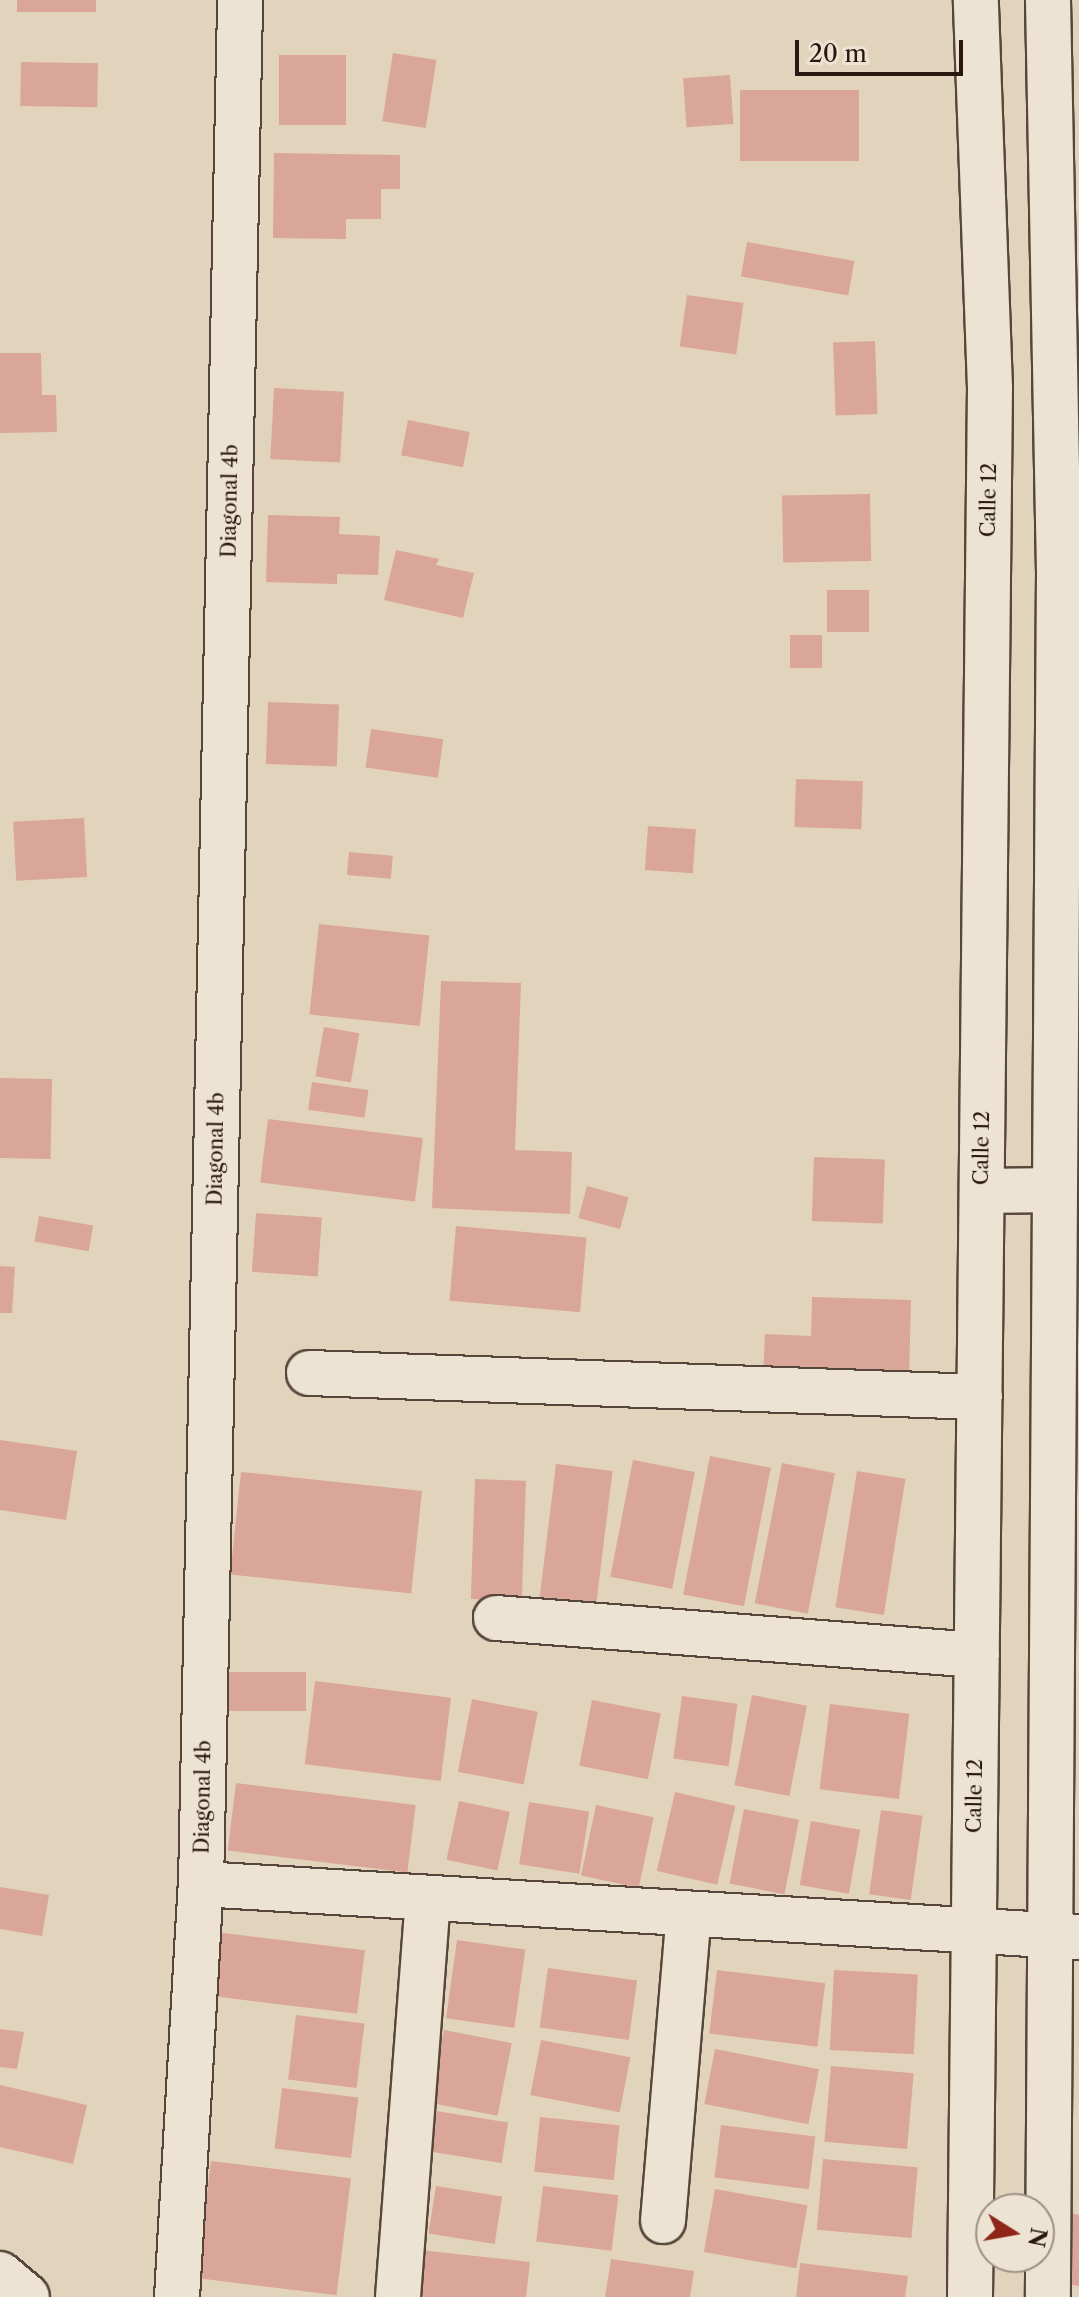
<!DOCTYPE html>
<html>
<head>
<meta charset="utf-8">
<style>
	body { margin:0 }
	#map { position:relative; width:1079px; height:2297px; overflow:hidden; background:#e2d4bc; font-family:"Libre Caslon Text",serif }
	div>[style] { position:absolute }
	[style*='--x'] { left:calc(var(--x)*1px); top:calc(var(--y)*1px); width:calc(var(--w)*1px); rotate:calc(var(--a)*1deg) }
	.building>* { inset:0; background:#dba69a; transform-origin:0 0 }
	.roads { filter:drop-shadow(2px 0 #57463b) drop-shadow(-2px 0 #57463b) drop-shadow(0 2px #57463b) drop-shadow(0 -2px #57463b) }
	.street>* { height:44px; margin:-22px; padding:0 22px; transform-origin:22px; border-radius:22px; background:#ece3d3 }
	.secondary>* { height:44px; margin:-22px; padding:0 22px; transform-origin:22px; border-radius:22px; background:#ece3d3 }
	span { translate:-50% -50%; white-space:nowrap; text-align:center; line-height:1.15; -webkit-text-stroke:7px #ece3d3; paint-order:stroke }
	.street-label { font-size:20px; color:#291710 }
	.north { position:absolute; left:975px; top:2193px; width:80px; height:80px; box-sizing:border-box; background:#ece3d3; border:2px solid #9e9185; border-radius:50%; rotate:101deg; font-size:22px; font-weight:700; line-height:32px; text-align:center; color:#291710 }
	.north::after { content:''; display:block; margin:auto; width:28px; height:36px; background:#8f2418; clip-path:polygon(50% 0,100% 100%,50% 72%,0 100%) }
	.scale { position:absolute; left:795px; top:40px; width:168px; height:36px; box-sizing:border-box; border:4px solid #291710; border-top:0; padding-left:10px; font-size:24px; line-height:28px; white-space:nowrap; color:#291710; -webkit-text-stroke:6px #ece3d3; paint-order:stroke }
</style>
</head>
<body>
<div id="map">
	<div class="building">
		<div style="left:17px;top:0;width:79px;height:12px"></div>
		<div style="left:393px;top:53px;width:44px;height:69px;rotate:9deg"></div>
		<div style="left:279px;top:55px;width:67px;height:70px"></div>
		<div style="left:21px;top:62px;width:77px;height:44px;rotate:1deg"></div>
		<div style="left:730px;top:75px;width:49px;height:47px;rotate:86deg"></div>
		<div style="left:740px;top:90px;width:119px;height:71px"></div>
		<div style="clip-path:polygon(274px 153px,400px 155px,400px 189px,381px 189px,381px 219px,346px 219px,346px 239px,273px 238px)"></div>
		<div style="left:747px;top:242px;width:109px;height:35px;rotate:10deg"></div>
		<div style="left:687px;top:295px;width:57px;height:52px;rotate:8deg"></div>
		<div style="left:875px;top:341px;width:73px;height:42px;rotate:88deg"></div>
		<div style="clip-path:polygon(0 353px,41px 353px,42px 395px,56px 395px,57px 432px,0 433px)"></div>
		<div style="left:274px;top:388px;width:70px;height:71px;rotate:3deg"></div>
		<div style="left:408px;top:420px;width:63px;height:36px;rotate:11deg"></div>
		<div style="left:870px;top:494px;width:67px;height:88px;rotate:89deg"></div>
		<div style="clip-path:polygon(268px 515px,340px 517px,339px 534px,380px 536px,378px 575px,337px 574px,337px 584px,266px 582px)"></div>
		<div style="clip-path:polygon(396px 550px,439px 559px,436px 565px,474px 573px,463px 618px,384px 600px)"></div>
		<div style="left:827px;top:590px;width:42px;height:42px"></div>
		<div style="left:790px;top:635px;width:32px;height:33px"></div>
		<div style="left:268px;top:702px;width:71px;height:62px;rotate:2deg"></div>
		<div style="left:371px;top:729px;width:73px;height:39px;rotate:8deg"></div>
		<div style="left:796px;top:779px;width:67px;height:48px;rotate:2deg"></div>
		<div style="left:84px;top:818px;width:59px;height:71px;rotate:87deg"></div>
		<div style="left:648px;top:826px;width:48px;height:44px;rotate:4deg"></div>
		<div style="left:349px;top:852px;width:44px;height:23px;rotate:5deg"></div>
		<div style="left:319px;top:924px;width:111px;height:91px;rotate:6deg"></div>
		<div style="clip-path:polygon(441px 981px,521px 983px,515px 1150px,572px 1152px,570px 1214px,432px 1208px)"></div>
		<div style="left:324px;top:1027px;width:36px;height:50px;rotate:10deg"></div>
		<div style="left:0;top:1078px;width:52px;height:80px;rotate:1deg"></div>
		<div style="left:312px;top:1082px;width:57px;height:28px;rotate:8deg"></div>
		<div style="left:268px;top:1119px;width:156px;height:64px;rotate:7deg"></div>
		<div style="left:814px;top:1157px;width:71px;height:64px;rotate:2deg"></div>
		<div style="left:587px;top:1186px;width:43px;height:33px;rotate:15deg"></div>
		<div style="left:256px;top:1213px;width:66px;height:59px;rotate:4deg"></div>
		<div style="left:39px;top:1216px;width:55px;height:26px;rotate:10deg"></div>
		<div style="left:456px;top:1226px;width:131px;height:75px;rotate:5deg"></div>
		<div style="clip-path:polygon(0 1266px,15px 1267px,12px 1313px,0 1313px)"></div>
		<div style="clip-path:polygon(812px 1297px,911px 1300px,909px 1379px,763px 1375px,765px 1334px,811px 1336px)"></div>
		<div style="clip-path:polygon(0 1440px,77px 1451px,66px 1520px,0 1510px)"></div>
		<div style="left:710px;top:1456px;width:62px;height:141px;rotate:11deg"></div>
		<div style="left:633px;top:1460px;width:63px;height:119px;rotate:11deg"></div>
		<div style="left:782px;top:1463px;width:54px;height:143px;rotate:11deg"></div>
		<div style="left:556px;top:1464px;width:57px;height:134px;rotate:7deg"></div>
		<div style="left:857px;top:1471px;width:49px;height:138px;rotate:9deg"></div>
		<div style="left:241px;top:1472px;width:182px;height:103px;rotate:6deg"></div>
		<div style="left:475px;top:1479px;width:51px;height:120px;rotate:2deg"></div>
		<div style="left:229px;top:1672px;width:77px;height:39px"></div>
		<div style="left:315px;top:1681px;width:137px;height:84px;rotate:7deg"></div>
		<div style="left:752px;top:1695px;width:56px;height:92px;rotate:11deg"></div>
		<div style="left:682px;top:1696px;width:56px;height:63px;rotate:8deg"></div>
		<div style="left:472px;top:1699px;width:67px;height:74px;rotate:11deg"></div>
		<div style="left:592px;top:1700px;width:70px;height:67px;rotate:11deg"></div>
		<div style="left:830px;top:1704px;width:80px;height:86px;rotate:7deg"></div>
		<div style="left:236px;top:1783px;width:181px;height:68px;rotate:7deg"></div>
		<div style="left:675px;top:1792px;width:62px;height:81px;rotate:13deg"></div>
		<div style="left:459px;top:1801px;width:52px;height:60px;rotate:12deg"></div>
		<div style="left:529px;top:1802px;width:61px;height:63px;rotate:9deg"></div>
		<div style="left:596px;top:1805px;width:59px;height:72px;rotate:12deg"></div>
		<div style="left:744px;top:1809px;width:56px;height:76px;rotate:11deg"></div>
		<div style="left:881px;top:1810px;width:42px;height:85px;rotate:8deg"></div>
		<div style="left:811px;top:1821px;width:50px;height:65px;rotate:10deg"></div>
		<div style="clip-path:polygon(0 1887px,49px 1895px,42px 1936px,0 1929px)"></div>
		<div style="left:216px;top:1932px;width:150px;height:64px;rotate:7deg"></div>
		<div style="left:457px;top:1940px;width:69px;height:79px;rotate:8deg"></div>
		<div style="left:548px;top:1968px;width:90px;height:60px;rotate:8deg"></div>
		<div style="left:717px;top:1970px;width:109px;height:64px;rotate:7deg"></div>
		<div style="left:834px;top:1970px;width:84px;height:80px;rotate:3deg"></div>
		<div style="left:296px;top:2015px;width:69px;height:65px;rotate:7deg"></div>
		<div style="clip-path:polygon(0 2029px,24px 2032px,17px 2069px,0 2067px)"></div>
		<div style="left:444px;top:2030px;width:69px;height:74px;rotate:11deg"></div>
		<div style="left:541px;top:2040px;width:91px;height:56px;rotate:11deg"></div>
		<div style="left:715px;top:2049px;width:106px;height:56px;rotate:11deg"></div>
		<div style="left:831px;top:2066px;width:83px;height:76px;rotate:5deg"></div>
		<div style="clip-path:polygon(0 2085px,87px 2105px,73px 2164px,0 2147px)"></div>
		<div style="left:282px;top:2088px;width:77px;height:61px;rotate:7deg"></div>
		<div style="left:436px;top:2111px;width:73px;height:41px;rotate:9deg"></div>
		<div style="left:540px;top:2117px;width:80px;height:55px;rotate:6deg"></div>
		<div style="left:721px;top:2125px;width:95px;height:53px;rotate:7deg"></div>
		<div style="left:823px;top:2159px;width:95px;height:71px;rotate:5deg"></div>
		<div style="left:211px;top:2161px;width:141px;height:118px;rotate:7deg"></div>
		<div style="left:436px;top:2186px;width:67px;height:48px;rotate:9deg"></div>
		<div style="left:543px;top:2186px;width:76px;height:56px;rotate:7deg"></div>
		<div style="left:715px;top:2189px;width:94px;height:64px;rotate:10deg"></div>
		<div style="clip-path:polygon(1071px 2213px,1079px 2215px,1079px 2286px,1059px 2283px)"></div>
		<div style="clip-path:polygon(420px 2250px,530px 2262px,526px 2297px,415px 2297px)"></div>
		<div style="clip-path:polygon(611px 2259px,694px 2271px,690px 2297px,605px 2297px)"></div>
		<div style="clip-path:polygon(800px 2263px,908px 2276px,905px 2297px,796px 2297px)"></div>
	</div>
	<div class="roads">
		<div class="street">
			<div style="--x:309;--y:1373;--w:671;--a:2.05"></div>
			<div style="--x:496;--y:1618;--w:482;--a:4.4"></div>
			<div style="--x:201;--y:1884;--w:880;--a:3.45"></div>
			<div style="--x:663;--y:2221;--w:308;--a:-85.2"></div>
			<div style="--x:0;--y:2274;--w:35;--a:40"></div>
			<div style="--x:177;--y:2297;--w:414;--a:-86.7"></div>
			<div style="--x:201;--y:1884;--w:1884;--a:-88.81"></div>
			<div style="--x:398;--y:2297;--w:400;--a:-85.7"></div>
		</div>
		<div class="secondary">
			<div style="--x:1048;--y:0;--w:572;--a:88.9"></div>
			<div style="--x:1059;--y:572;--w:1725;--a:90.37"></div>
			<div style="--x:982;--y:1191;--w:73;--a:-0.8"></div>
			<div style="--x:970;--y:2297;--w:1909;--a:-89.4"></div>
			<div style="--x:990;--y:388;--w:388;--a:-92.1"></div>
		</div>
	</div>
	<div class="street-label">
		<span style="left:989px;top:500px;rotate:-89deg">Calle 12</span>
		<span style="left:230px;top:501px;rotate:-89deg">Diagonal 4b</span>
		<span style="left:982px;top:1148px;rotate:-89deg">Calle 12</span>
		<span style="left:216px;top:1149px;rotate:-89deg">Diagonal 4b</span>
		<span style="left:975px;top:1796px;rotate:-89deg">Calle 12</span>
		<span style="left:203px;top:1797px;rotate:-89deg">Diagonal 4b</span>
	</div>
	<div class="north">N</div>
	<div class="scale">20 m</div>
</div>
</body>
</html>
